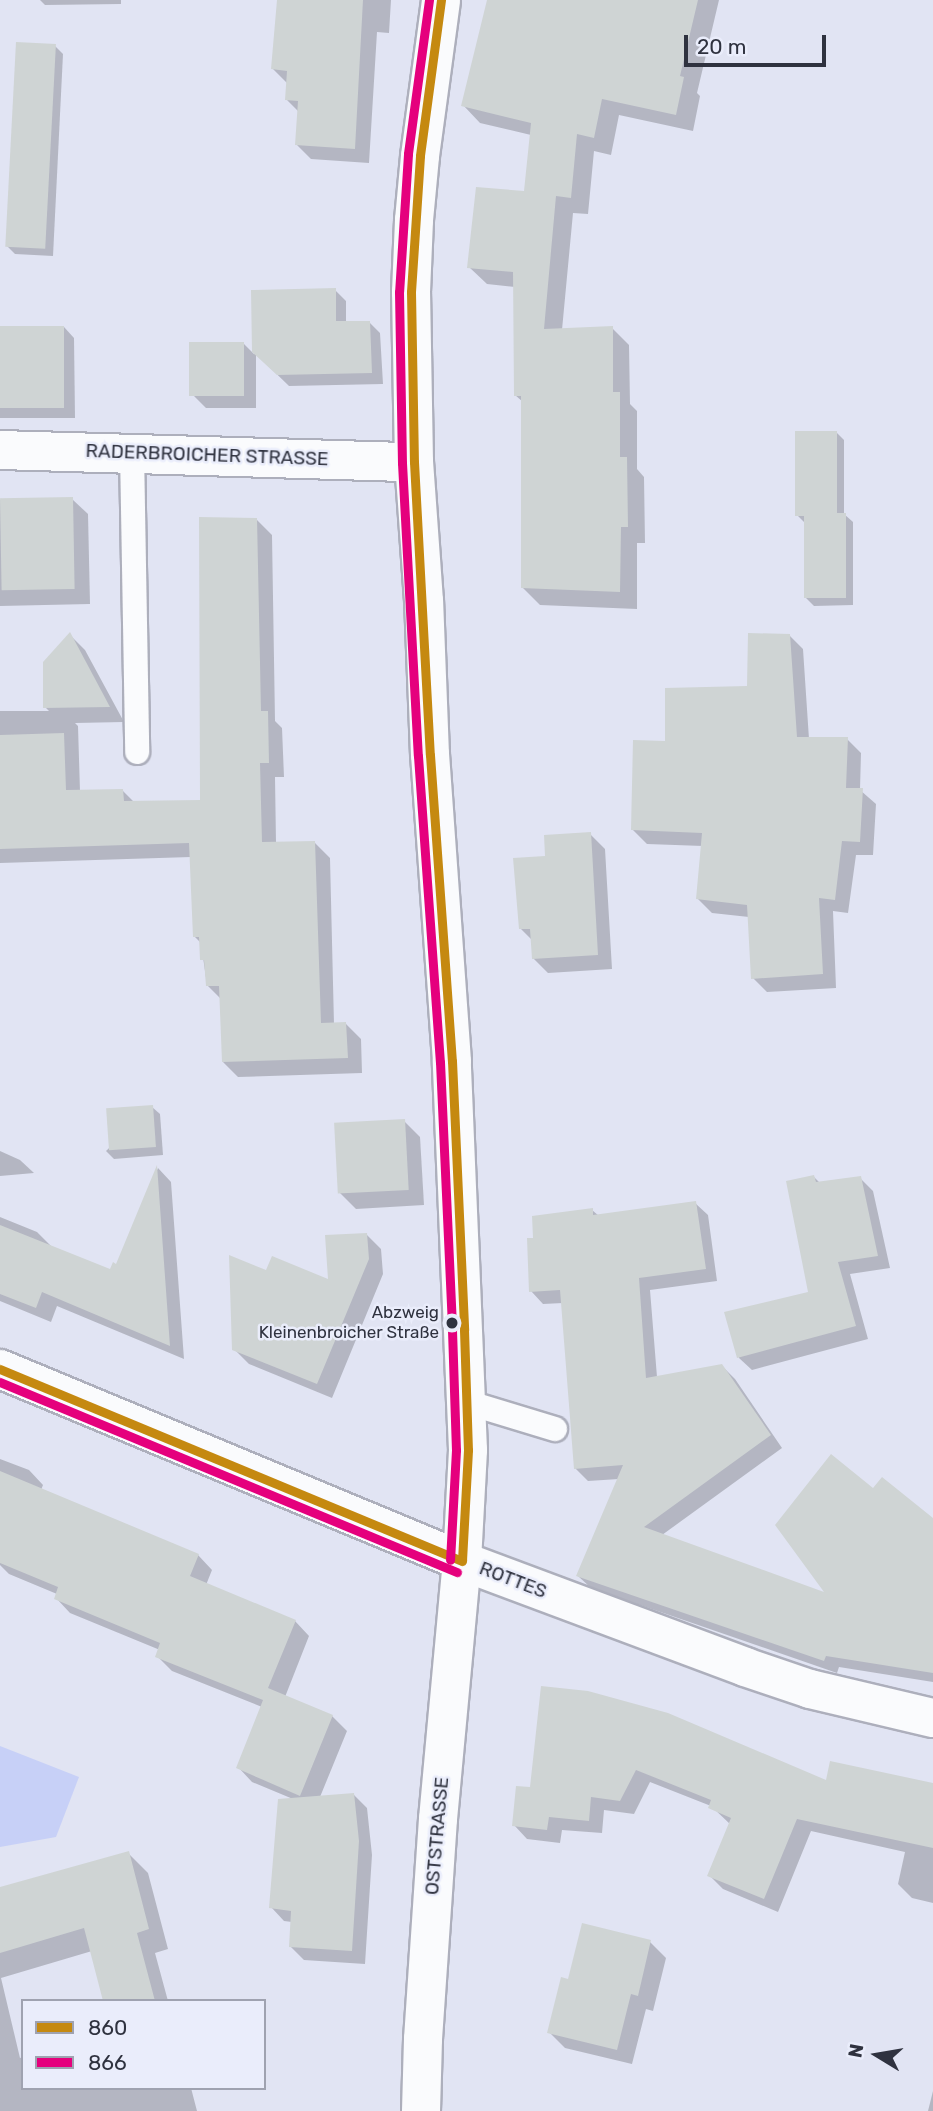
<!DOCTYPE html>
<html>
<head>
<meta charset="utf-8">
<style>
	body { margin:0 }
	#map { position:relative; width:933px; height:2111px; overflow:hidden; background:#e1e4f3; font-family:Rubik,sans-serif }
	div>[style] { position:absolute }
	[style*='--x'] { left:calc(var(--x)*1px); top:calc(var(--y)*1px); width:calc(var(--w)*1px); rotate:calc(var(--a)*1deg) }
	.green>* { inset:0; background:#c7d0f7 }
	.shadow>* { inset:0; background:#0003 }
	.building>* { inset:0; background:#cfd4d4; transform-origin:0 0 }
	.roads { filter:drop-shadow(2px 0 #adafbc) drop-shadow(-2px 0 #adafbc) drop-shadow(0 2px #adafbc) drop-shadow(0 -2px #adafbc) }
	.service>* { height:24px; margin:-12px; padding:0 12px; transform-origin:12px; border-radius:12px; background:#fafbfd }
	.minor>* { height:38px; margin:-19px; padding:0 19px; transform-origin:19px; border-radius:19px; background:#fafbfd }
	.tertiary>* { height:38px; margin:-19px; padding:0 19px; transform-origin:19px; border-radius:19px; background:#fafbfd }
	.bus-1>* { height:9px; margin:-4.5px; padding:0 4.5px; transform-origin:4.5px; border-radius:4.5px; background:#c58910 }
	.bus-2>* { height:9px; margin:-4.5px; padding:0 4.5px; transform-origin:4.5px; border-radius:4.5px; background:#e5007d }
	.dots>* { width:19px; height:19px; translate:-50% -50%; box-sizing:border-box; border:4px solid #eaedfb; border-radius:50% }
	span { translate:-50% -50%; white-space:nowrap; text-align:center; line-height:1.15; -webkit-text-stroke:5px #eaedfb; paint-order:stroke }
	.bus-label { font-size:17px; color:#2f323f }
	.right { translate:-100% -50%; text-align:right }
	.street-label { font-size:19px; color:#2f323f }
	.legend { position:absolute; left:21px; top:1999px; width:245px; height:91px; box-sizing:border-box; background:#eaedfb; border:2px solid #9fa2b0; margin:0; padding:9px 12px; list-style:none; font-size:21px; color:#2f323f }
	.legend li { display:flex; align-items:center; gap:14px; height:35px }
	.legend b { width:35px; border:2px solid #9fa2b0 }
	.north { position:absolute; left:842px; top:2020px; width:70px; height:70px; -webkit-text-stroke:5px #eaedfb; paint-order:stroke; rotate:281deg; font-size:19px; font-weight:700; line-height:28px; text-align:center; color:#2f323f }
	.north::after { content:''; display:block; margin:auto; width:24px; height:32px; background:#2f323f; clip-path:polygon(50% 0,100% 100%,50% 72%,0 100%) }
	.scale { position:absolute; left:684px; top:35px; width:142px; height:32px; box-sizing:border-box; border:4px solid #2f323f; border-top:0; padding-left:9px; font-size:21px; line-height:24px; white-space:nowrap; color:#2f323f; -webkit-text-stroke:5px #eaedfb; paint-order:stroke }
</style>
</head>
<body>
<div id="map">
	<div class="green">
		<div style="clip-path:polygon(0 1746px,79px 1777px,56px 1837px,0 1847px)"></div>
	</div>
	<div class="shadow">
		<div style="clip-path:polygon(40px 0,121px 0,121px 4px,45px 5px)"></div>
		<div style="clip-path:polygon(278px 0,391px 0,389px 33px,377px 32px,369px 163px,311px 159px,297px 145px,299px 112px,287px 100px,288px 84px,273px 69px)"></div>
		<div style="clip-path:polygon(488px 0,719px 0,697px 93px,700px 96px,693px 131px,619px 115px,611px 155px,594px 151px,588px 214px,573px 213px,562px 330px,612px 328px,629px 345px,630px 404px,637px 411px,637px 469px,644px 477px,645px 543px,637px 543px,637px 609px,540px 605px,522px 587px,523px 402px,515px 395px,515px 287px,487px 284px,469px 267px,526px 193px,531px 135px,480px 123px,463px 105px)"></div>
		<div style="clip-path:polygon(55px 46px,63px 54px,53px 256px,15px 254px,7px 246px)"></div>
		<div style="clip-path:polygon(335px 290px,346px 301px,346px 323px,369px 322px,380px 333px,383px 384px,289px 386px,256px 354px,256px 408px,206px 408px,194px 396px,244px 344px,254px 354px,253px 292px)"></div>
		<div style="clip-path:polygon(64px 327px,74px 338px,75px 418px,0 418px,0 328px)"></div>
		<div style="clip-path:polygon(836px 432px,844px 440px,844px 514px,853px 522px,853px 605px,814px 606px,806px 598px,805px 523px,797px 515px)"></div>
		<div style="clip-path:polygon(72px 499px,88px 514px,90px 604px,0 606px,0 500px)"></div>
		<div style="clip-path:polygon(257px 520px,272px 535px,275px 721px,282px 728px,284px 777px,275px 777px,276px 843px,315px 843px,330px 858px,334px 1024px,346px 1024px,361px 1039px,362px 1073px,238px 1077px,223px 1062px,221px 999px,207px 985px,201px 943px,194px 936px,191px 857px,0 863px,0 711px,49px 711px,45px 707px,70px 635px,85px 650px,124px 722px,75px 723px,78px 726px,80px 791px,122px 790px,135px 803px,202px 801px)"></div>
		<div style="clip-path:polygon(789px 635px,803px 649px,809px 739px,847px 739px,861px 753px,860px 790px,876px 804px,873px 855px,856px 855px,848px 913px,833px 911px,836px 988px,767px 992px,753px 978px,749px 917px,712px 913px,698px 899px,703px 846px,647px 844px,632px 829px,667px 743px,749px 687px)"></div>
		<div style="clip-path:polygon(590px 834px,605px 849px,612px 969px,548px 973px,533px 958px,533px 941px,521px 929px)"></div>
		<div style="clip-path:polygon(152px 1107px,160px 1114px,163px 1155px,114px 1159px,106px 1151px)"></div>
		<div style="clip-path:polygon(404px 1121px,420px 1137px,424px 1205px,356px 1209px,340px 1193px)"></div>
		<div style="clip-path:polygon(0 1151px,20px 1160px,34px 1173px,0 1176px)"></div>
		<div style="clip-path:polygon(158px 1168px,171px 1182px,184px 1359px,57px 1306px,51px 1322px,0 1301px,0 1217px,37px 1232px,52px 1247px,111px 1272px,117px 1266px)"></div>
		<div style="clip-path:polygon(814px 1177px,820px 1183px,860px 1178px,873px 1191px,890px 1268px,850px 1274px,868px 1339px,752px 1370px,739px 1358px,726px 1313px,810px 1293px)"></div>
		<div style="clip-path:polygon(695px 1203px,708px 1215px,717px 1281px,650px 1290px,657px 1377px,722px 1366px,735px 1379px,782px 1448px,662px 1535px,829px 1595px,873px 1490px,933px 1520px,933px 1682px,839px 1667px,837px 1673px,591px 1588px,578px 1576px,619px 1479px,588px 1481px,575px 1468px,563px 1303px,543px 1304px,531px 1291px,535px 1239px,592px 1210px,599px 1216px)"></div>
		<div style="clip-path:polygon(366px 1234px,381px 1249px,383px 1274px,332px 1398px,249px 1364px,234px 1349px,267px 1273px,330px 1282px)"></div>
		<div style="clip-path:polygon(0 1459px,29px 1470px,43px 1485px,41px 1490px,198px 1555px,212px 1570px,206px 1585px,295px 1621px,309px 1636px,285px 1697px,332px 1716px,347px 1731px,320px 1797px,354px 1795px,367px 1808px,372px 1855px,365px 1964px,304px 1960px,290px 1946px,292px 1922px,284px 1921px,271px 1907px,293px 1799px,252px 1782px,238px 1767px,262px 1707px,172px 1671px,157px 1656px,160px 1650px,70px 1613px,56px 1598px,57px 1594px,9px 1574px,0 1565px)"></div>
		<div style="clip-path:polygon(543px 1688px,827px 1783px,933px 1786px,933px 1903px,912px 1898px,898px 1884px,905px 1852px,811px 1831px,778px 1912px,723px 1889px,709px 1875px,731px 1825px,711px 1806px,650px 1782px,634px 1814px,604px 1810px,602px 1833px,562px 1830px,560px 1843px,527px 1839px,514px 1825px,532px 1789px)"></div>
		<div style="clip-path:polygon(128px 1853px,148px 1873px,168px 1949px,155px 1953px,168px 2001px,105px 2001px,92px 1951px,1px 1978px,20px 2058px,23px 2057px,23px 2088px,191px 2088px,197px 2111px,0 2111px,0 1888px)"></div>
		<div style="clip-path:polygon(650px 1942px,666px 1958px,653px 2011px,646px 2009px,632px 2064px,565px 2048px,549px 2032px,570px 1981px)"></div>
		<div style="clip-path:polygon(933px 2091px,933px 2111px,928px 2111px)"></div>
	</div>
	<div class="building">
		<div style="clip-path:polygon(277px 0,363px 0,355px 149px,295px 145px,298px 101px,285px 100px,287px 71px,271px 69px)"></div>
		<div style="clip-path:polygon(487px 0,698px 0,680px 76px,684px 77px,676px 115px,602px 99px,594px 138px,577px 134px,571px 198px,556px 196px,544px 329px,613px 326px,613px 392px,620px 392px,620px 457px,627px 457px,628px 527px,621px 527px,620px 592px,521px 588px,521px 396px,514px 396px,513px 272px,467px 268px,476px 187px,524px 191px,531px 123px,461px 106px)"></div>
		<div style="left:16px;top:42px;width:40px;height:205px;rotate:3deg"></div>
		<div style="clip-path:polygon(336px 288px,336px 321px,370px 321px,372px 373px,277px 375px,252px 352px,251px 290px)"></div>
		<div style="left:0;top:326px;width:64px;height:82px"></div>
		<div style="left:244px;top:342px;width:54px;height:55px;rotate:90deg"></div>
		<div style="clip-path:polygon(795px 431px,837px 431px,837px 513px,846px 513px,846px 598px,804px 598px,804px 516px,795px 516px)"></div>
		<div style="left:73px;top:497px;width:92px;height:73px;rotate:89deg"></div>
		<div style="clip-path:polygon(199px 517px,257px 518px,261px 711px,268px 711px,269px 763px,260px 763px,262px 842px,315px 841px,321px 1023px,346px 1022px,348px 1058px,222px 1062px,219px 986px,206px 986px,204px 960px,200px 960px,199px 937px,193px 937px,189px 843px,0 849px,0 735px,64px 733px,66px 790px,123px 789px,124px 801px,200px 800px)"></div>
		<div style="clip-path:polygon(70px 632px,110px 707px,43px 708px,43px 662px)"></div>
		<div style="clip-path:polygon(748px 633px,790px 634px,797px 737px,848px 737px,846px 788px,863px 788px,860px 842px,842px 841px,835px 900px,819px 898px,823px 974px,751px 979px,747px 905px,696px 899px,702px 833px,631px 830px,633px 740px,665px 741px,665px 688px,747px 686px)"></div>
		<div style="clip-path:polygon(591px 832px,598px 955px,532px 959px,530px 929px,519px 929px,513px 858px,545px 856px,544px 835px)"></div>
		<div style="left:153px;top:1105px;width:42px;height:47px;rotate:86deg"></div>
		<div style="left:405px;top:1119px;width:71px;height:71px;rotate:87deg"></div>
		<div style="clip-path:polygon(157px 1165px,170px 1346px,42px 1292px,36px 1308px,0 1294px,0 1225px,110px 1269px,113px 1262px,116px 1264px)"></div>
		<div style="clip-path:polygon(814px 1175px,816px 1182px,861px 1176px,878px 1256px,838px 1262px,856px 1326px,737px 1358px,724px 1312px,808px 1292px,786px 1181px)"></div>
		<div style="clip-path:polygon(696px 1201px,706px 1269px,639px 1278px,646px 1378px,722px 1364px,771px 1435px,644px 1527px,824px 1592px,775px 1525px,831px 1454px,873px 1488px,882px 1477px,933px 1518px,933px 1673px,826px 1656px,824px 1661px,576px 1576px,623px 1465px,574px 1469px,560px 1290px,529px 1292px,527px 1238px,533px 1238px,532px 1216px,593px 1208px,593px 1215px)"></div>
		<div style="clip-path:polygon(367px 1233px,369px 1259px,317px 1384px,232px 1350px,229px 1255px,266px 1270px,272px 1256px,328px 1279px,325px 1235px)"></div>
		<div style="clip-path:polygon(0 1471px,199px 1554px,190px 1576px,296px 1620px,268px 1688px,333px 1715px,300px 1796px,236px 1768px,263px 1700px,155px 1657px,160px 1643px,54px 1599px,58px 1587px,0 1563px)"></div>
		<div style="clip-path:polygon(541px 1686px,588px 1691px,668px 1713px,826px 1780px,830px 1761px,933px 1783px,933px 1848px,797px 1819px,764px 1899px,707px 1876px,731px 1818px,708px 1808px,711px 1800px,636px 1770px,620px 1801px,591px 1797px,589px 1821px,549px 1817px,547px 1830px,512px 1826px,516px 1786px,530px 1787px)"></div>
		<div style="clip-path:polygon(354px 1793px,359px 1841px,352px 1951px,289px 1947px,291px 1911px,269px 1908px,278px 1799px)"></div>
		<div style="clip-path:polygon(129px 1851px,149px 1929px,137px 1933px,155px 2001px,103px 2001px,84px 1928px,0 1953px,0 1887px)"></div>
		<div style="clip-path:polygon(582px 1923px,651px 1940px,638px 1996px,631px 1994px,617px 2050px,547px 2033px,561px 1977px,568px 1979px)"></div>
	</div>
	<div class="roads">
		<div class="service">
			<div style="--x:132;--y:451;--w:301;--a:89"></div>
			<div style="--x:466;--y:1402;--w:93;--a:16.9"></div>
		</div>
		<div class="minor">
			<div style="--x:0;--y:450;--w:414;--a:1.7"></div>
			<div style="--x:462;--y:1561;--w:302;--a:20.5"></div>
			<div style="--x:745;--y:1667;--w:69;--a:18.7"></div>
			<div style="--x:810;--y:1689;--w:126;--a:13.3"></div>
		</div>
		<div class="tertiary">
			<div style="--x:0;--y:1369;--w:500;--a:22.57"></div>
			<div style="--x:421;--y:2111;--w:72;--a:-88.4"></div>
			<div style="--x:423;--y:2039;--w:221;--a:-86.1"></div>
			<div style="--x:438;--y:1819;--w:259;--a:-84.7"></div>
			<div style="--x:462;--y:1561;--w:111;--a:-86.9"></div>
			<div style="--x:468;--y:1450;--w:389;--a:-92.4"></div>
			<div style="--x:452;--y:1061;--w:307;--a:-94.1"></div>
			<div style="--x:430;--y:755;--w:154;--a:-92.2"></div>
			<div style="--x:424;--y:601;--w:139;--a:-94.1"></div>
			<div style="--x:414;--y:462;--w:170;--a:-91"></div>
			<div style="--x:411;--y:292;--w:72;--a:-87.6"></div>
			<div style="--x:414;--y:220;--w:64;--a:-84.6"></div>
			<div style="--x:420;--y:156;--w:157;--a:-82.3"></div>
		</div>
	</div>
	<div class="bus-1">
		<div style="--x:441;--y:0;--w:157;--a:97.7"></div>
		<div style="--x:420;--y:156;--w:136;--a:93.8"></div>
		<div style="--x:411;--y:292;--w:170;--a:89"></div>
		<div style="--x:414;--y:462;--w:293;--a:86.9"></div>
		<div style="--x:430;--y:755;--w:307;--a:85.9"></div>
		<div style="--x:452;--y:1061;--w:269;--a:87.4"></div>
		<div style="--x:464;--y:1330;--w:120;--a:88.1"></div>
		<div style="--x:468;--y:1450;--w:111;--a:93.1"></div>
		<div style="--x:0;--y:1369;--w:500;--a:22.57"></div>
	</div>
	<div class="bus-2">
		<div style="--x:429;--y:0;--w:155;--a:97.8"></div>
		<div style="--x:408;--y:154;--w:138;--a:93.7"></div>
		<div style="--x:399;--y:292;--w:171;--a:89"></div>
		<div style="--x:402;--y:463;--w:293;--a:86.9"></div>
		<div style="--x:418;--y:756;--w:307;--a:85.9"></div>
		<div style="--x:440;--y:1062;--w:268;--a:87.4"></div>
		<div style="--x:452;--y:1330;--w:120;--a:88.1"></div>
		<div style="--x:456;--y:1450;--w:110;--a:93.1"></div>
		<div style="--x:0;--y:1382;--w:495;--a:22.6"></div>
	</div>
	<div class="dots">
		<div style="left:452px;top:1323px;background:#2f323f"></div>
	</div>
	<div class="bus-label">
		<span class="right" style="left:439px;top:1323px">Abzweig<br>Kleinenbroicher Straße</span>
	</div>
	<div class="street-label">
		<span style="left:207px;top:455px;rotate:2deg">RADERBROICHER STRASSE</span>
		<span style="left:513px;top:1580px;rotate:21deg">ROTTES</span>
		<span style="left:437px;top:1836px;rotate:-85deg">OSTSTRASSE</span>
	</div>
	<ul class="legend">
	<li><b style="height:9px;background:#c58910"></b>860</li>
	<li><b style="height:9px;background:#e5007d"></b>866</li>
	</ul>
	<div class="north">N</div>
	<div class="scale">20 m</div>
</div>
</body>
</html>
